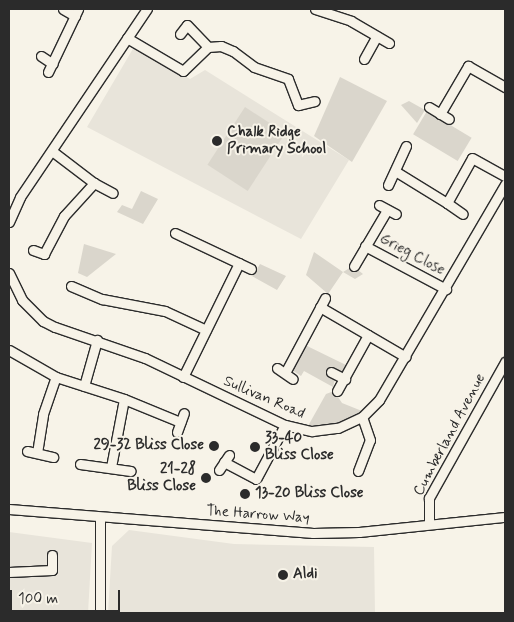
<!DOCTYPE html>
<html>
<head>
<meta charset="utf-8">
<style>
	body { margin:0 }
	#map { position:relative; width:514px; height:622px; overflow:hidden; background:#f7f3e8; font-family:Mynerve,sans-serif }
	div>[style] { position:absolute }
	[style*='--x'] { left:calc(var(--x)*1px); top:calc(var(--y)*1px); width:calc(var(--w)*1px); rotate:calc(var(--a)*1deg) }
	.built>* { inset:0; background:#e8e4da }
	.green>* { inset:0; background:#dad6cc; transform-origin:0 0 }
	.roads { filter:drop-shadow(1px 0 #2b2b2b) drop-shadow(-1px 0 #2b2b2b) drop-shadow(0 1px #2b2b2b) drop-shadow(0 -1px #2b2b2b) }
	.minor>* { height:9px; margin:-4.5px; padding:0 4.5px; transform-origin:4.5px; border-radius:4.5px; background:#f7f3e8 }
	.dots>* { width:14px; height:14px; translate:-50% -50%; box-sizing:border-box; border:2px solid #f7f3e8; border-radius:50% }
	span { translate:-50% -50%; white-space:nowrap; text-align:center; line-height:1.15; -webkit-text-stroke:4px #f7f3e8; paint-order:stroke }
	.poi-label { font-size:15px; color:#2b2b2b; font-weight:700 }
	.left { translate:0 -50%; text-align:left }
	.right { translate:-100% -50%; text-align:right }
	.street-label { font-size:15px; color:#2b2b2b }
	.frame { position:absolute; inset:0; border:10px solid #2b2b2b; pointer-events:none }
	.scale { position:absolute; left:10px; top:590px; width:110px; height:22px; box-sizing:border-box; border:2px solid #2b2b2b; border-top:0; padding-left:6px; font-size:15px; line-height:18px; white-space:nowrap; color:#2b2b2b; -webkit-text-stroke:4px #f7f3e8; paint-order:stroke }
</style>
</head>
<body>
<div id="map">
	<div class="built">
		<div style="clip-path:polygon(134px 47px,190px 79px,205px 70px,349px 160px,301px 239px,87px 127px)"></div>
		<div style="clip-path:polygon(129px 530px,234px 544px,374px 547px,375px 613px,108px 613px,112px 546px)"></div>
		<div style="clip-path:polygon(9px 532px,92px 543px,88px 613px,9px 613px)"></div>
	</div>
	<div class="green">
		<div style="clip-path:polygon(340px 77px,387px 101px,352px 162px,314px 136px)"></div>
		<div style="clip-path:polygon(409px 101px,425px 110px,417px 123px,401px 105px)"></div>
		<div style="left:245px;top:107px;width:48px;height:69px;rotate:33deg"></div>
		<div style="left:427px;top:111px;width:52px;height:27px;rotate:31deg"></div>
		<div style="clip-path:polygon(141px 191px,158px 199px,143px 224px,117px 212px,122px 205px,132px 209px)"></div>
		<div style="clip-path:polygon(84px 244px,116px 254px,87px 277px,78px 273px)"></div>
		<div style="clip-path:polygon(314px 252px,343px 272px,353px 266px,363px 274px,355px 279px,343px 272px,328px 294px,306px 275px)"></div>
		<div style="clip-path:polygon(260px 264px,286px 276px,277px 290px,250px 275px,251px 269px,257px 269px)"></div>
		<div style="clip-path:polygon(303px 344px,346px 365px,342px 374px,331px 367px,327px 372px,335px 379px,333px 387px,304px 371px,301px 376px,292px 370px)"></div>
		<div style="clip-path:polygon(334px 391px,342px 403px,362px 411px,338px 424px,308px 426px,326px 394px)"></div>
	</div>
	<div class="roads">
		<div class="minor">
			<div style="--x:63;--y:9;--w:14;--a:30"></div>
			<div style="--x:315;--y:9;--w:38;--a:18"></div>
			<div style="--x:351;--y:21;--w:44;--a:30.1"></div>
			<div style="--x:180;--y:34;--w:11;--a:-52"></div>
			<div style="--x:187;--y:25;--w:30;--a:46"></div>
			<div style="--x:127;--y:38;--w:65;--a:30.5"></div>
			<div style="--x:183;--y:71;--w:35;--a:-44"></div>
			<div style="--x:208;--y:47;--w:13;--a:-4"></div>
			<div style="--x:221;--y:46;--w:13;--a:23"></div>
			<div style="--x:233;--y:51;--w:26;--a:37"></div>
			<div style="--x:254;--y:67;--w:36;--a:19"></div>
			<div style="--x:288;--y:79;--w:28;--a:69"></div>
			<div style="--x:298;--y:105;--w:17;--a:-13"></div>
			<div style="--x:41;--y:56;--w:14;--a:34"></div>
			<div style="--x:364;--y:59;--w:26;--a:-61"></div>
			<div style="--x:48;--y:72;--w:70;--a:-64.5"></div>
			<div style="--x:429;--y:107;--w:23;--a:31"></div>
			<div style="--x:440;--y:114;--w:56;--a:-59.7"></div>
			<div style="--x:468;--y:66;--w:43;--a:29.6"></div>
			<div style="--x:395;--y:171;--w:61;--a:31.6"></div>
			<div style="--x:447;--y:203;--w:51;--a:-60.9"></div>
			<div style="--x:472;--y:158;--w:38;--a:29"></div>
			<div style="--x:94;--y:183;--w:21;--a:28"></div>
			<div style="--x:388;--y:185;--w:43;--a:-65.2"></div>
			<div style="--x:447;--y:203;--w:19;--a:35"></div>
			<div style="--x:379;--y:205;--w:19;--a:28"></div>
			<div style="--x:9;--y:222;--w:27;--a:-66"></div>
			<div style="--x:20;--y:197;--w:227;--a:-56"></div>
			<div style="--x:175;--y:233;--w:84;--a:25.3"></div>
			<div style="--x:365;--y:246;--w:92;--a:28"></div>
			<div style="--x:33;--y:250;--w:12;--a:20"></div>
			<div style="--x:44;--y:254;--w:43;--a:-62.2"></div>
			<div style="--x:64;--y:216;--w:45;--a:-47.7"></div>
			<div style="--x:94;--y:183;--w:53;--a:-142.7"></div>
			<div style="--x:354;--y:266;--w:65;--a:-59.5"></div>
			<div style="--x:9;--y:273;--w:30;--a:64"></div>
			<div style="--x:22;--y:300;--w:30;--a:45"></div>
			<div style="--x:43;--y:321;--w:13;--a:27"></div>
			<div style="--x:55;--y:327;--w:95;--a:19"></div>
			<div style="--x:145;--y:358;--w:155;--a:25.6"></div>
			<div style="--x:285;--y:425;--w:28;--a:13"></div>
			<div style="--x:312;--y:431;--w:26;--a:-7"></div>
			<div style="--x:338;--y:428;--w:26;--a:-25"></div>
			<div style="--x:362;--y:417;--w:24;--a:-45"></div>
			<div style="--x:379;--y:400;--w:250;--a:-59.7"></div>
			<div style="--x:71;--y:286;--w:34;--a:23"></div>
			<div style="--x:102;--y:299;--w:64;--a:10.8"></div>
			<div style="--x:165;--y:311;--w:45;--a:24.9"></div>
			<div style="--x:320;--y:307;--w:99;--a:30.2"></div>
			<div style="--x:9;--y:350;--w:54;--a:29.9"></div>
			<div style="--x:56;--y:377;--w:71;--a:17.9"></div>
			<div style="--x:124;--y:399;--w:61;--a:22.3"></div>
			<div style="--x:277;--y:368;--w:19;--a:35"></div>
			<div style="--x:331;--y:372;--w:16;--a:27"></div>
			<div style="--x:285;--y:373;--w:85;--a:-61.9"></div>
			<div style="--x:183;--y:377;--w:127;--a:-63.8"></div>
			<div style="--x:84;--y:386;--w:48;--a:-74.2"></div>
			<div style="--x:337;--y:391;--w:64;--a:-61"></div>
			<div style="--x:177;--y:432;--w:20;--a:-70"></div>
			<div style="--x:27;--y:451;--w:27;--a:13"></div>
			<div style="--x:37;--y:453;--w:39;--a:-81"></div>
			<div style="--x:43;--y:414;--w:39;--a:-71"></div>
			<div style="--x:224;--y:462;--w:36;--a:28"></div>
			<div style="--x:256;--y:479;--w:61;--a:-61.8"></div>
			<div style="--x:80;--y:464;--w:51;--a:7.8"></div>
			<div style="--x:111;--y:467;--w:69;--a:-79.2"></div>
			<div style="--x:219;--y:470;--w:18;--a:-56"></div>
			<div style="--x:358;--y:471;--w:33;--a:-69"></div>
			<div style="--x:370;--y:440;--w:24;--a:-109"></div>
			<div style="--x:9;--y:509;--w:305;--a:4.5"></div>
			<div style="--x:313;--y:533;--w:46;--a:-1.2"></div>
			<div style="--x:359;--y:532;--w:147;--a:-5.9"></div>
			<div style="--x:429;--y:524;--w:26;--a:-90"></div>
			<div style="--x:429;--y:498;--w:156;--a:-60.8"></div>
			<div style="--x:9;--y:572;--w:43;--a:-2.7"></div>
			<div style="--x:52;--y:570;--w:15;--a:-90"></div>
			<div style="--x:100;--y:613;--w:96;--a:-90"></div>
		</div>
	</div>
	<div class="dots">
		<div style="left:217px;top:141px;background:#2b2b2b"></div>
		<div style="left:214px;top:446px;background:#2b2b2b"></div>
		<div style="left:255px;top:447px;background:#2b2b2b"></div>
		<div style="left:206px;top:478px;background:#2b2b2b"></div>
		<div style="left:245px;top:494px;background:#2b2b2b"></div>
		<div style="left:283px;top:575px;background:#2b2b2b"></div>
	</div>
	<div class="poi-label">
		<span class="left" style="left:227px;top:141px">Chalk Ridge<br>Primary School</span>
		<span class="left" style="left:265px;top:447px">33-40<br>Bliss Close</span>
		<span class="right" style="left:204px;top:446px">29-32 Bliss Close</span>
		<span class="right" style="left:196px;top:478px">21-28<br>Bliss Close</span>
		<span class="left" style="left:255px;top:494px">13-20 Bliss Close</span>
		<span class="left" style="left:293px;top:575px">Aldi</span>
	</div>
	<div class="street-label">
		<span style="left:412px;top:255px;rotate:28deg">Grieg Close</span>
		<span style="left:264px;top:398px;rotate:23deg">Sullivan Road</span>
		<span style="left:450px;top:435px;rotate:-62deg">Cumberland Avenue</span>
		<span style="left:258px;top:515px;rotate:4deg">The Harrow Way</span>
	</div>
	<div class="frame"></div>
	<div class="scale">100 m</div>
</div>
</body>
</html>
